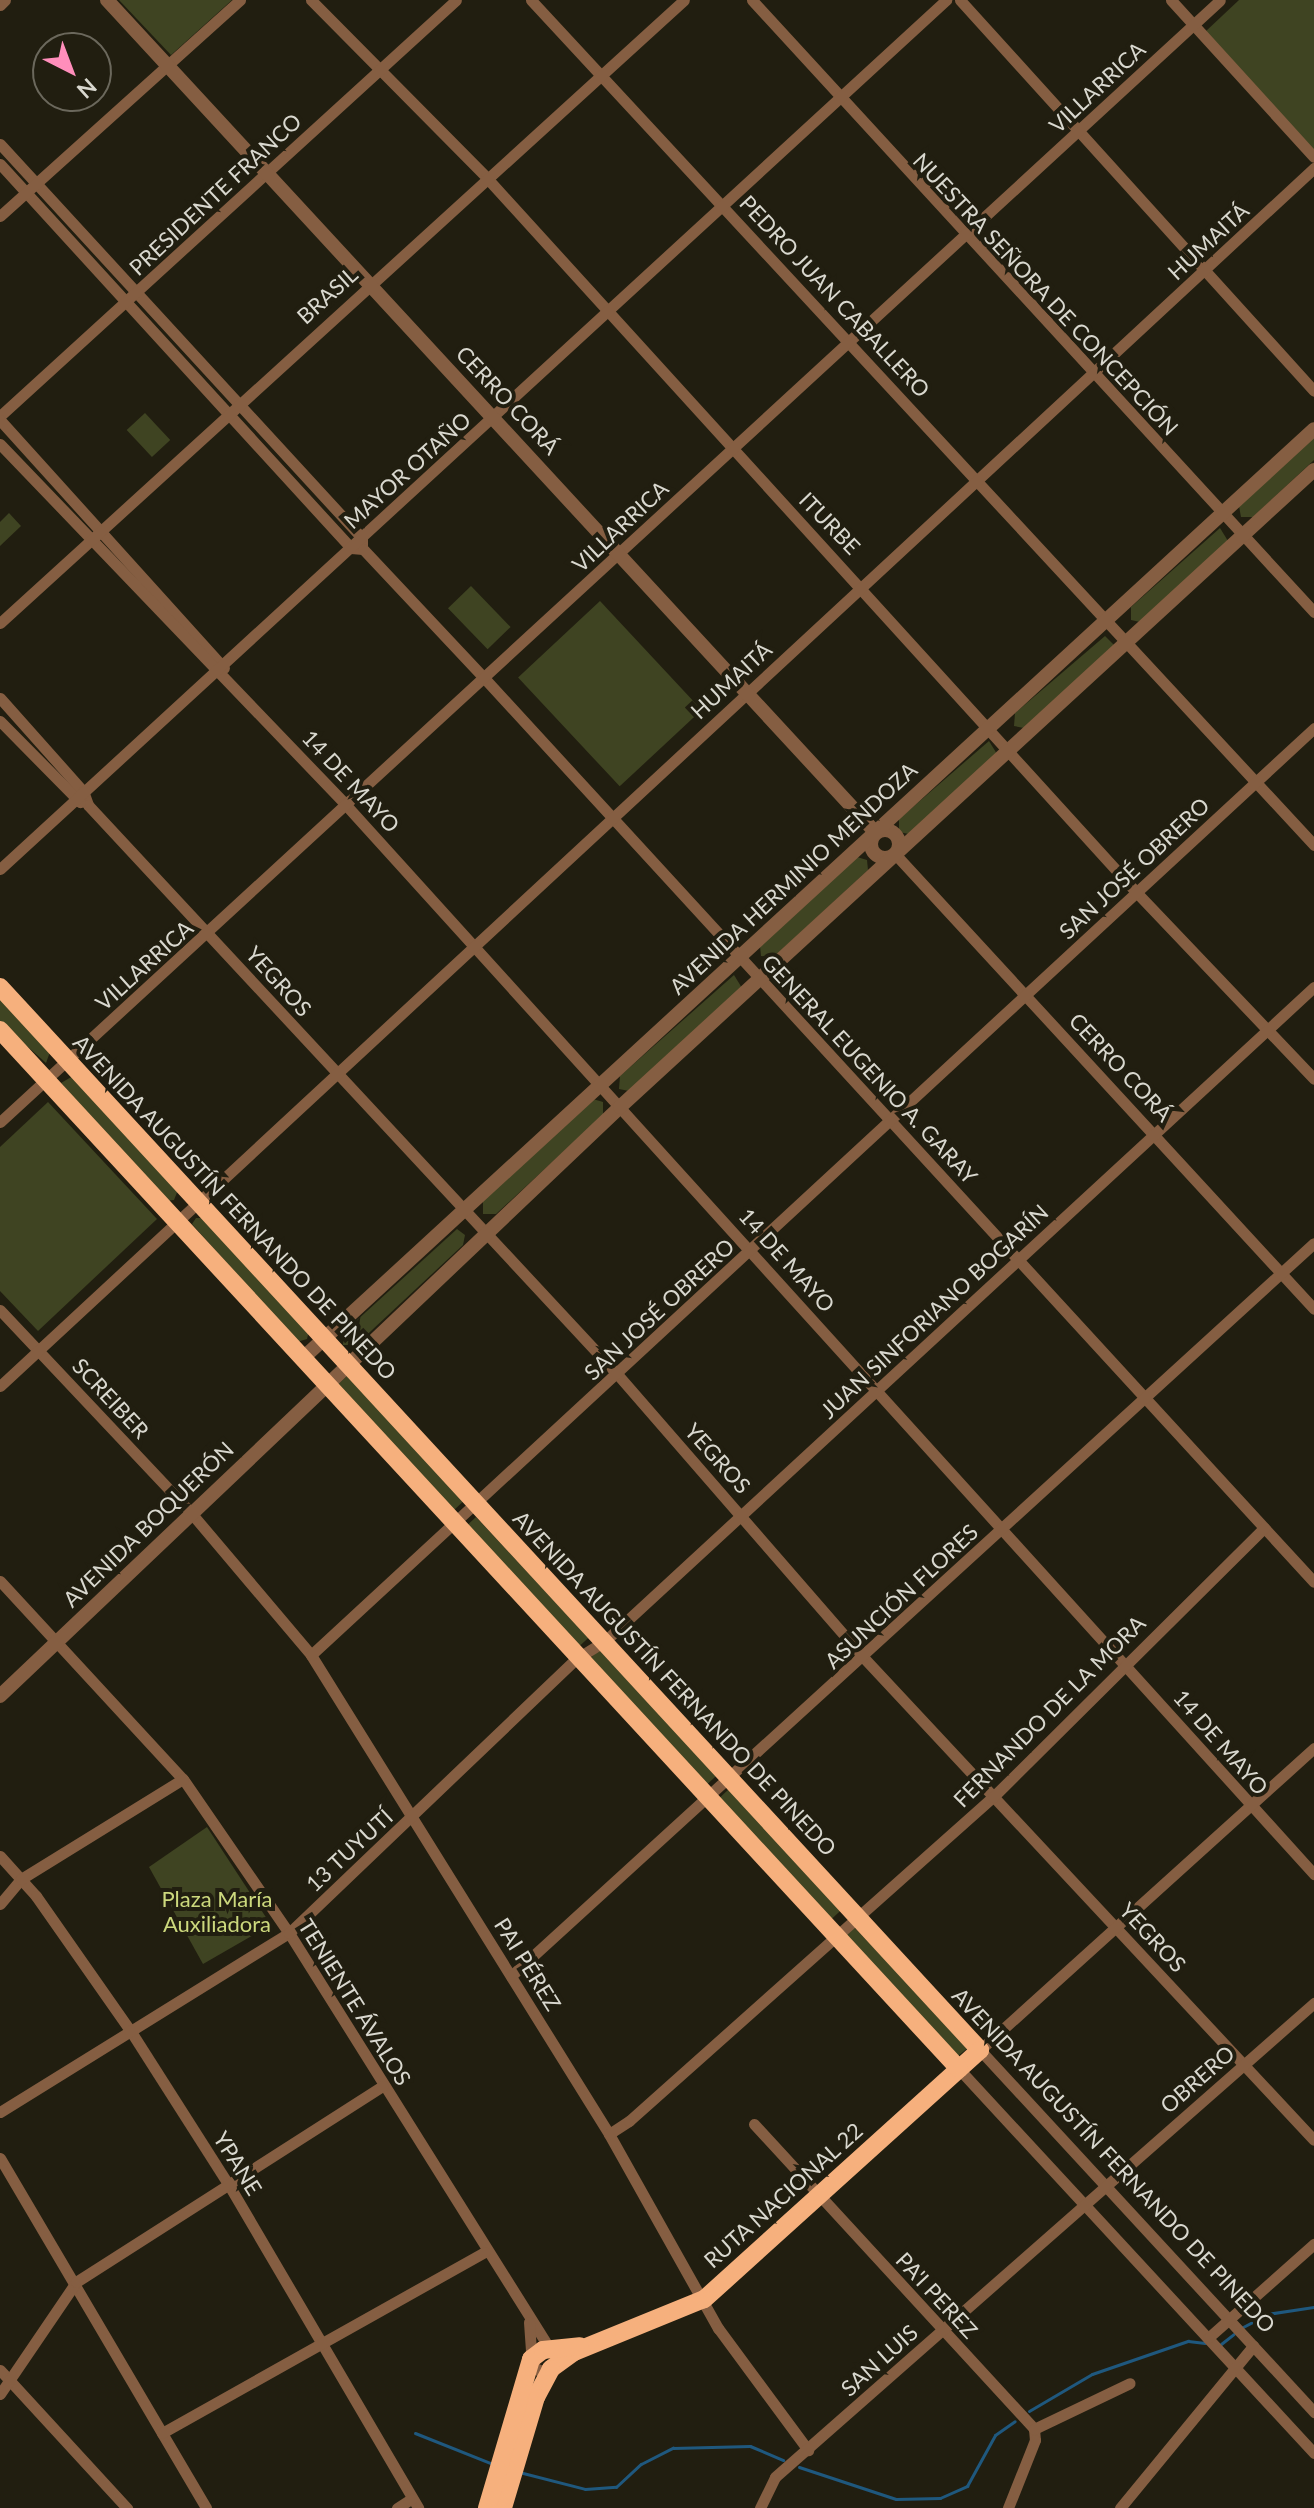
<!DOCTYPE html>
<html>
<head>
<meta charset="utf-8">
<style>
	body { margin:0 }
	#map { position:relative; width:1314px; height:2508px; overflow:hidden; background:#211e10; font-family:Lato,sans-serif }
	div>[style] { position:absolute }
	[style*='--x'] { left:calc(var(--x)*1px); top:calc(var(--y)*1px); width:calc(var(--w)*1px); rotate:calc(var(--a)*1deg) }
	.green>* { inset:0; background:#3f4422; transform-origin:0 0 }
	.stream>* { height:3px; margin:-1.5px; padding:0 1.5px; transform-origin:1.5px; border-radius:1.5px; background:#1f587e }
	.minor>* { height:11px; margin:-5.5px; padding:0 5.5px; transform-origin:5.5px; border-radius:5.5px; background:#855e42 }
	.tertiary>* { height:14px; margin:-7px; padding:0 7px; transform-origin:7px; border-radius:7px; background:#855e42 }
	.tertiary>.ring { margin:-7px; padding:0; box-sizing:content-box; background:none; border:14px solid #855e42; border-radius:50% }
	.trunk>* { height:18px; margin:-9px; padding:0 9px; transform-origin:9px; border-radius:9px; background:#f6b07d }
	span { translate:-50% -50%; white-space:nowrap; text-align:center; line-height:1.15; -webkit-text-stroke:8px #211e10; paint-order:stroke }
	.street-label { font-size:22px; color:#d9d8cf }
	.park-label { font-size:22px; color:#ccd87d }
	.north { position:absolute; left:32px; top:32px; width:80px; height:80px; box-sizing:border-box; background:#211e10; border:2px solid #6b685c; border-radius:50%; rotate:138deg; font-size:22px; font-weight:700; line-height:32px; text-align:center; color:#d9d8cf }
	.north::after { content:''; display:block; margin:auto; width:28px; height:36px; background:#ff8ebb; clip-path:polygon(50% 0,100% 100%,50% 72%,0 100%) }
</style>
</head>
<body>
<div id="map">
	<div class="green">
		<div style="clip-path:polygon(119px 0,232px 0,171px 55px)"></div>
		<div style="clip-path:polygon(1239px 0,1314px 0,1314px 150px,1205px 32px)"></div>
		<div style="left:145px;top:413px;width:37px;height:25px;rotate:47deg"></div>
		<div style="clip-path:polygon(1314px 436px,1314px 460px,1253px 517px,1241px 517px,1239px 506px)"></div>
		<div style="clip-path:polygon(9px 513px,21px 526px,0 546px,0 522px)"></div>
		<div style="clip-path:polygon(1220px 528px,1228px 541px,1140px 622px,1131px 620px,1131px 607px)"></div>
		<div style="left:471px;top:586px;width:57px;height:32px;rotate:46deg"></div>
		<div style="left:600px;top:601px;width:149px;height:112px;rotate:47deg"></div>
		<div style="clip-path:polygon(1105px 636px,1114px 645px,1024px 728px,1014px 726px,1015px 713px)"></div>
		<div style="clip-path:polygon(989px 741px,997px 754px,909px 834px,899px 832px,899px 819px)"></div>
		<div style="clip-path:polygon(857px 857px,867px 860px,868px 870px,774px 957px,761px 956px,760px 946px)"></div>
		<div style="clip-path:polygon(734px 975px,742px 988px,629px 1091px,619px 1089px,620px 1076px)"></div>
		<div style="clip-path:polygon(0 997px,50px 1052px,46px 1063px,0 1022px)"></div>
		<div style="clip-path:polygon(73px 1076px,178px 1190px,174px 1200px,166px 1201px,61px 1083px)"></div>
		<div style="clip-path:polygon(593px 1099px,603px 1102px,603px 1115px,496px 1214px,483px 1214px,483px 1201px)"></div>
		<div style="clip-path:polygon(48px 1102px,157px 1219px,38px 1331px,0 1291px,0 1147px)"></div>
		<div style="clip-path:polygon(196px 1218px,204px 1218px,309px 1331px,307px 1339px,297px 1342px,192px 1224px)"></div>
		<div style="clip-path:polygon(457px 1229px,465px 1235px,463px 1245px,356px 1345px,343px 1345px,344px 1332px)"></div>
		<div style="left:347px;top:1376px;width:171px;height:16px;rotate:47deg"></div>
		<div style="left:476px;top:1517px;width:165px;height:16px;rotate:47deg"></div>
		<div style="left:599px;top:1650px;width:172px;height:18px;rotate:47deg"></div>
		<div style="left:729px;top:1789px;width:165px;height:18px;rotate:47deg"></div>
		<div style="clip-path:polygon(207px 1827px,271px 1925px,203px 1964px,149px 1867px)"></div>
		<div style="clip-path:polygon(851px 1924px,969px 2047px,953px 2060px,839px 1936px)"></div>
	</div>
	<div class="stream">
		<div style="--x:1243;--y:2327;--w:27;--a:-28"></div>
		<div style="--x:1267;--y:2314;--w:48;--a:-8.5"></div>
		<div style="--x:1221;--y:2344;--w:16;--a:-38"></div>
		<div style="--x:1029;--y:2411;--w:73;--a:-30.4"></div>
		<div style="--x:1092;--y:2374;--w:102;--a:-19"></div>
		<div style="--x:1188;--y:2341;--w:17;--a:7"></div>
		<div style="--x:415;--y:2433;--w:84;--a:21.7"></div>
		<div style="--x:799;--y:2467;--w:102;--a:18.3"></div>
		<div style="--x:896;--y:2499;--w:44;--a:-1.3"></div>
		<div style="--x:940;--y:2498;--w:30;--a:-24"></div>
		<div style="--x:967;--y:2486;--w:58;--a:-61.2"></div>
		<div style="--x:995;--y:2435;--w:24;--a:-35"></div>
		<div style="--x:519;--y:2472;--w:68;--a:14.4"></div>
		<div style="--x:585;--y:2489;--w:31;--a:-4"></div>
		<div style="--x:616;--y:2487;--w:34;--a:-43"></div>
		<div style="--x:641;--y:2464;--w:36;--a:-27"></div>
		<div style="--x:673;--y:2448;--w:77;--a:-1.5"></div>
		<div style="--x:750;--y:2446;--w:36;--a:23"></div>
	</div>
	<div class="minor">
		<div style="--x:311;--y:0;--w:249;--a:45.3"></div>
		<div style="--x:486;--y:177;--w:969;--a:47.72"></div>
		<div style="--x:1138;--y:894;--w:255;--a:46.4"></div>
		<div style="--x:531;--y:0;--w:1152;--a:47.18"></div>
		<div style="--x:752;--y:0;--w:831;--a:47.44"></div>
		<div style="--x:960;--y:0;--w:527;--a:47.84"></div>
		<div style="--x:1171;--y:0;--w:212;--a:47.7"></div>
		<div style="--x:0;--y:5;--w:7;--a:-45"></div>
		<div style="--x:0;--y:144;--w:535;--a:47.42"></div>
		<div style="--x:362;--y:538;--w:7;--a:90"></div>
		<div style="--x:0;--y:164;--w:520;--a:47.57"></div>
		<div style="--x:351;--y:548;--w:12;--a:5"></div>
		<div style="--x:363;--y:549;--w:180;--a:46.8"></div>
		<div style="--x:486;--y:680;--w:1224;--a:47.45"></div>
		<div style="--x:0;--y:216;--w:323;--a:-42"></div>
		<div style="--x:0;--y:416;--w:617;--a:-42.37"></div>
		<div style="--x:0;--y:420;--w:334;--a:47.9"></div>
		<div style="--x:0;--y:444;--w:499;--a:46.2"></div>
		<div style="--x:345;--y:804;--w:1444;--a:47.84"></div>
		<div style="--x:0;--y:623;--w:925;--a:-42.33"></div>
		<div style="--x:0;--y:698;--w:125;--a:48.3"></div>
		<div style="--x:83;--y:791;--w:15;--a:70"></div>
		<div style="--x:88;--y:805;--w:778;--a:47.08"></div>
		<div style="--x:618;--y:1375;--w:375;--a:49"></div>
		<div style="--x:864;--y:1658;--w:659;--a:46.97"></div>
		<div style="--x:0;--y:721;--w:114;--a:45.4"></div>
		<div style="--x:896;--y:855;--w:617;--a:47.36"></div>
		<div style="--x:0;--y:869;--w:1285;--a:-42.57"></div>
		<div style="--x:0;--y:1122;--w:1657;--a:-42.6"></div>
		<div style="--x:0;--y:1310;--w:280;--a:46.7"></div>
		<div style="--x:192;--y:1514;--w:185;--a:49.8"></div>
		<div style="--x:311;--y:1655;--w:564;--a:58.11"></div>
		<div style="--x:609;--y:2134;--w:223;--a:60.7"></div>
		<div style="--x:718;--y:2328;--w:152;--a:53.6"></div>
		<div style="--x:0;--y:1386;--w:1792;--a:-42.83"></div>
		<div style="--x:0;--y:1581;--w:270;--a:47.3"></div>
		<div style="--x:183;--y:1779;--w:187;--a:55.5"></div>
		<div style="--x:289;--y:1933;--w:495;--a:57.9"></div>
		<div style="--x:311;--y:1655;--w:1366;--a:-42.74"></div>
		<div style="--x:1314;--y:1748;--w:450;--a:137.9"></div>
		<div style="--x:980;--y:2050;--w:493;--a:47.3"></div>
		<div style="--x:0;--y:1856;--w:54;--a:48"></div>
		<div style="--x:36;--y:1896;--w:164;--a:55"></div>
		<div style="--x:130;--y:2030;--w:186;--a:57.5"></div>
		<div style="--x:230;--y:2187;--w:372;--a:59.6"></div>
		<div style="--x:0;--y:1904;--w:33;--a:-50"></div>
		<div style="--x:21;--y:1879;--w:190;--a:-31.7"></div>
		<div style="--x:511;--y:1976;--w:1087;--a:-42.39"></div>
		<div style="--x:959;--y:2069;--w:523;--a:47.25"></div>
		<div style="--x:0;--y:2112;--w:340;--a:-31.8"></div>
		<div style="--x:289;--y:1933;--w:397;--a:-43.7"></div>
		<div style="--x:576;--y:1659;--w:36;--a:-32"></div>
		<div style="--x:606;--y:1640;--w:963;--a:-42.69"></div>
		<div style="--x:754;--y:2124;--w:414;--a:47.4"></div>
		<div style="--x:1034;--y:2429;--w:11;--a:85"></div>
		<div style="--x:1035;--y:2440;--w:73;--a:111.7"></div>
		<div style="--x:609;--y:2134;--w:24;--a:-33"></div>
		<div style="--x:629;--y:2121;--w:487;--a:-41.7"></div>
		<div style="--x:993;--y:1797;--w:382;--a:-44.8"></div>
		<div style="--x:0;--y:2158;--w:406;--a:59.5"></div>
		<div style="--x:529;--y:2322;--w:43;--a:86"></div>
		<div style="--x:532;--y:2365;--w:10;--a:37"></div>
		<div style="--x:540;--y:2371;--w:11;--a:-15"></div>
		<div style="--x:1208;--y:2338;--w:142;--a:-41.6"></div>
		<div style="--x:0;--y:2370;--w:188;--a:47.4"></div>
		<div style="--x:0;--y:2394;--w:135;--a:-55.8"></div>
		<div style="--x:76;--y:2282;--w:364;--a:-32.6"></div>
		<div style="--x:1034;--y:2429;--w:106;--a:-25.6"></div>
		<div style="--x:162;--y:2433;--w:370;--a:-29.3"></div>
		<div style="--x:397;--y:2508;--w:17;--a:-33"></div>
		<div style="--x:760;--y:2508;--w:34;--a:-64"></div>
		<div style="--x:775;--y:2477;--w:718;--a:-41.33"></div>
		<div style="--x:1120;--y:2508;--w:210;--a:-50.6"></div>
	</div>
	<div class="tertiary">
		<div style="--x:107;--y:0;--w:1132;--a:47.29"></div>
		<div class="ring" style="left:871px;top:830px;width:14px;height:14px"></div>
		<div style="--x:302;--y:1359;--w:1374;--a:-42.58"></div>
		<div style="--x:0;--y:1696;--w:855;--a:-43.53"></div>
		<div style="--x:620;--y:1107;--w:942;--a:-42.55"></div>
	</div>
	<div class="trunk">
		<div style="--x:0;--y:987;--w:1446;--a:47.33"></div>
		<div style="--x:980;--y:2050;--w:372;--a:137.9"></div>
		<div style="--x:704;--y:2299;--w:140;--a:157.8"></div>
		<div style="--x:574;--y:2352;--w:29;--a:144"></div>
		<div style="--x:551;--y:2369;--w:32;--a:118"></div>
		<div style="--x:536;--y:2397;--w:116;--a:106.6"></div>
		<div style="--x:0;--y:1030;--w:1414;--a:47.29"></div>
		<div style="--x:487;--y:2508;--w:155;--a:-73.5"></div>
		<div style="--x:531;--y:2359;--w:15;--a:-37"></div>
		<div style="--x:543;--y:2350;--w:37;--a:-6"></div>
	</div>
	<div class="street-label">
		<span style="left:1097px;top:87px;rotate:-43deg">VILLARRICA</span>
		<span style="left:215px;top:194px;rotate:-43deg">PRESIDENTE FRANCO</span>
		<span style="left:1208px;top:241px;rotate:-43deg">HUMAITÁ</span>
		<span style="left:1046px;top:294px;rotate:47deg">NUESTRA SEÑORA DE CONCEPCIÓN</span>
		<span style="left:327px;top:295px;rotate:-42deg">BRASIL</span>
		<span style="left:835px;top:296px;rotate:47deg">PEDRO JUAN CABALLERO</span>
		<span style="left:508px;top:400px;rotate:47deg">CERRO CORÁ</span>
		<span style="left:407px;top:470px;rotate:-42deg">MAYOR OTAÑO</span>
		<span style="left:830px;top:523px;rotate:46deg">ITURBE</span>
		<span style="left:620px;top:526px;rotate:-43deg">VILLARRICA</span>
		<span style="left:731px;top:680px;rotate:-43deg">HUMAITÁ</span>
		<span style="left:351px;top:781px;rotate:47deg">14 DE MAYO</span>
		<span style="left:1134px;top:868px;rotate:-43deg">SAN JOSÉ OBRERO</span>
		<span style="left:793px;top:878px;rotate:-43deg">AVENIDA HERMINIO MENDOZA</span>
		<span style="left:144px;top:965px;rotate:-42deg">VILLARRICA</span>
		<span style="left:279px;top:981px;rotate:48deg">YEGROS</span>
		<span style="left:1121px;top:1067px;rotate:47deg">CERRO CORÁ</span>
		<span style="left:870px;top:1069px;rotate:47deg">GENERAL EUGENIO A. GARAY</span>
		<span style="left:235px;top:1207px;rotate:47deg">AVENIDA AUGUSTÍN FERNANDO DE PINEDO</span>
		<span style="left:787px;top:1260px;rotate:48deg">14 DE MAYO</span>
		<span style="left:659px;top:1309px;rotate:-43deg">SAN JOSÉ OBRERO</span>
		<span style="left:934px;top:1311px;rotate:-43deg">JUAN SINFORIANO BOGARÍN</span>
		<span style="left:111px;top:1398px;rotate:47deg">SCREIBER</span>
		<span style="left:718px;top:1458px;rotate:48deg">YEGROS</span>
		<span style="left:148px;top:1524px;rotate:-44deg">AVENIDA BOQUERÓN</span>
		<span style="left:901px;top:1596px;rotate:-43deg">ASUNCIÓN FLORES</span>
		<span style="left:675px;top:1683px;rotate:47deg">AVENIDA AUGUSTÍN FERNANDO DE PINEDO</span>
		<span style="left:1049px;top:1711px;rotate:-45deg">FERNANDO DE LA MORA</span>
		<span style="left:1221px;top:1742px;rotate:49deg">14 DE MAYO</span>
		<span style="left:349px;top:1850px;rotate:-43deg">13 TUYUTÍ</span>
		<span style="left:1153px;top:1937px;rotate:47deg">YEGROS</span>
		<span style="left:528px;top:1964px;rotate:58deg">PAI PÉREZ</span>
		<span style="left:355px;top:2002px;rotate:58deg">TENIENTE ÁVALOS</span>
		<span style="left:1197px;top:2079px;rotate:-41deg">OBRERO</span>
		<span style="left:1114px;top:2160px;rotate:47deg">AVENIDA AUGUSTÍN FERNANDO DE PINEDO</span>
		<span style="left:238px;top:2163px;rotate:58deg">YPANE</span>
		<span style="left:783px;top:2195px;rotate:-42deg">RUTA NACIONAL 22</span>
		<span style="left:937px;top:2295px;rotate:47deg">PA'I PEREZ</span>
		<span style="left:879px;top:2360px;rotate:-42deg">SAN LUIS</span>
	</div>
	<div class="park-label">
		<span style="left:217px;top:1911px">Plaza María<br>Auxiliadora</span>
	</div>
	<div class="north">N</div>
</div>
</body>
</html>
